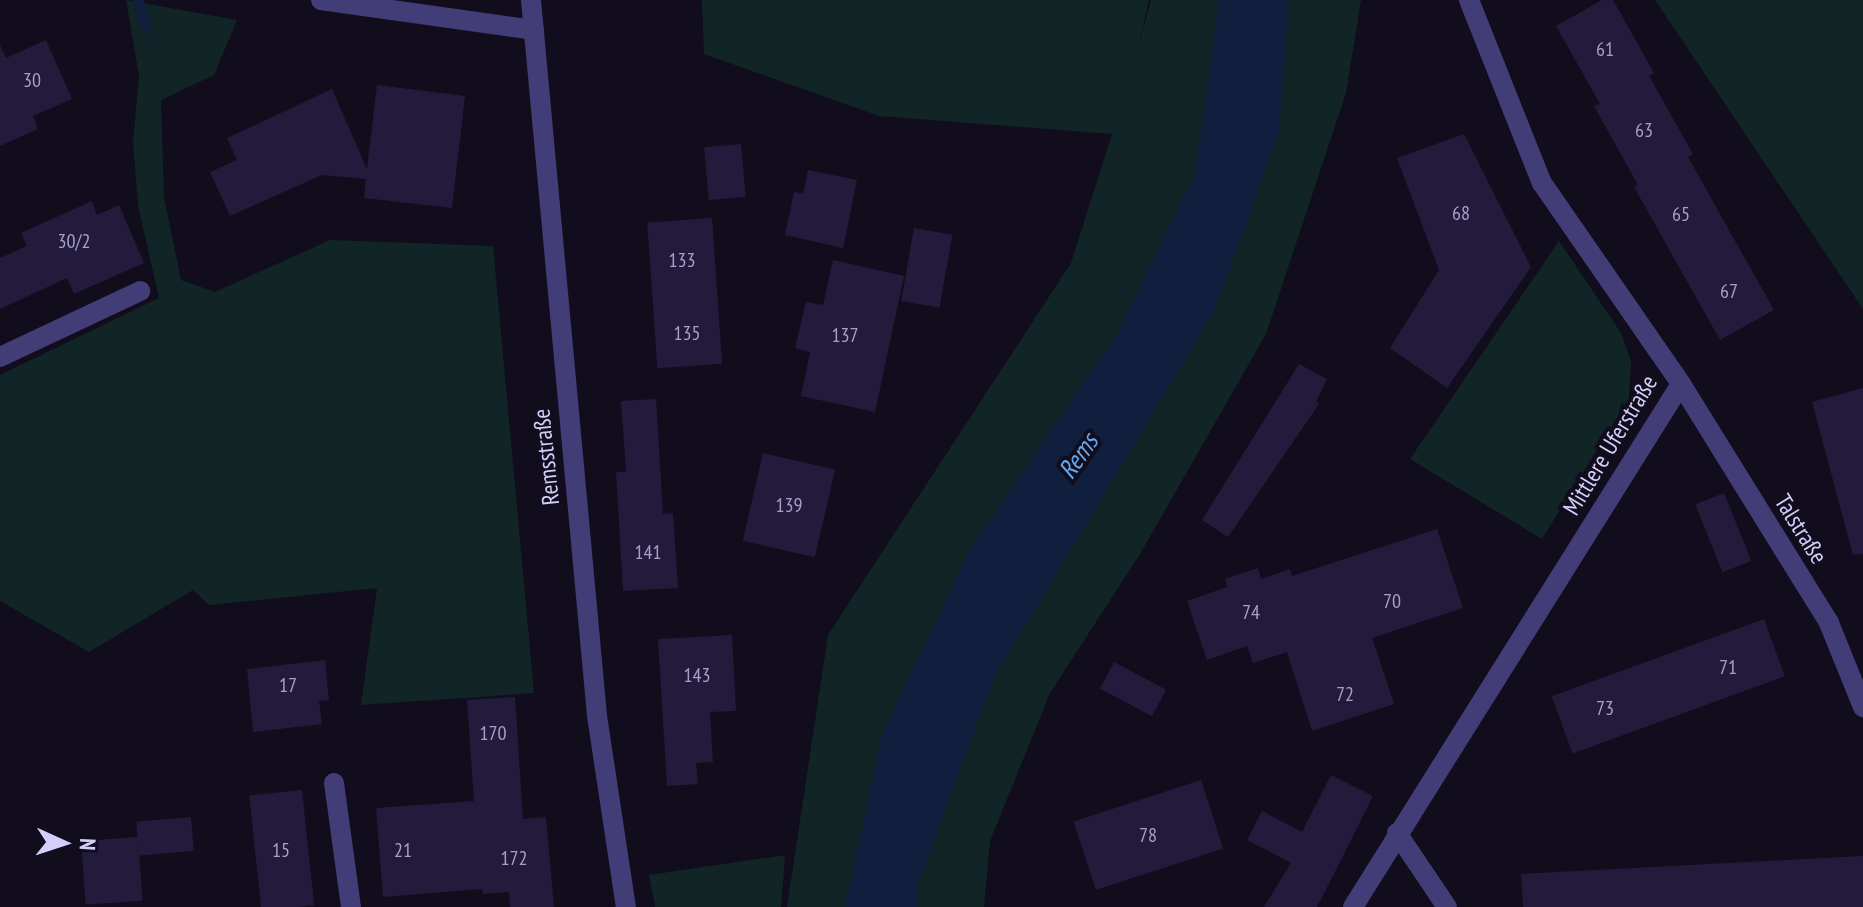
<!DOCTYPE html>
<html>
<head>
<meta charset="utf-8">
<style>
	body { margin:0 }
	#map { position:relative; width:1863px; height:907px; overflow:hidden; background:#110d1c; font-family:"PT Sans Narrow",sans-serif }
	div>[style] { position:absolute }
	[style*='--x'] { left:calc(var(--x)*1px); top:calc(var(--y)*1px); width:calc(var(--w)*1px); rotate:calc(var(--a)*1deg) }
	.green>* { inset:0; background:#112526 }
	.water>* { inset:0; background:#101f3d }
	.stream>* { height:11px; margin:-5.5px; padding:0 5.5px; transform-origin:5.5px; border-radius:5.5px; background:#101f3d }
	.building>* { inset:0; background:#231b3c; transform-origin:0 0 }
	.street>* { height:20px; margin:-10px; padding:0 10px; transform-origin:10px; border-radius:10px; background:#423c77 }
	span { translate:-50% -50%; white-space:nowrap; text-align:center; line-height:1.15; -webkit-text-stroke:8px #110d1c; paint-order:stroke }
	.number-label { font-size:20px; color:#a8a0cb }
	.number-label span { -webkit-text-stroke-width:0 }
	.street-label { font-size:24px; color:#d5cdfb }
	.water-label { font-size:26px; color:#64a8f1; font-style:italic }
	.north { position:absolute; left:24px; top:803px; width:80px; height:80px; -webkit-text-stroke:6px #110d1c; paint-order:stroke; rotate:93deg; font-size:22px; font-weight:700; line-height:32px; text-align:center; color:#d5cdfb }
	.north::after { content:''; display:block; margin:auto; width:28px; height:36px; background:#d5cdfb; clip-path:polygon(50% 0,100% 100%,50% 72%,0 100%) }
</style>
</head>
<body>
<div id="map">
	<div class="green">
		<div style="clip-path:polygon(126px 0,237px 20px,214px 75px,161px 100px,164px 197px,181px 280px,215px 292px,330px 240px,493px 246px,534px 693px,361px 705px,377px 588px,209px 605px,193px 590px,89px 652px,0 601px,0 375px,159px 298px,138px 205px,133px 143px,139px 76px)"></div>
		<div style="clip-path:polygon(702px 0,1149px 0,1139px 44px,1151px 0,1361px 0,1346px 93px,1266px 334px,1140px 554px,1050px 693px,990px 841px,984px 907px,787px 907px,828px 635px,1071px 263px,1112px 134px,879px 116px,704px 54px)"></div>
		<div style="clip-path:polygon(1655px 0,1863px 0,1863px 309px)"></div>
		<div style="clip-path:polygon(1559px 241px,1621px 333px,1631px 361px,1629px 398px,1542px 539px,1410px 459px)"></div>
		<div style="clip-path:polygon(785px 855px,781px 907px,655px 907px,649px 875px)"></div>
	</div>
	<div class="water">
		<div style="clip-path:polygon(1219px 0,1289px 0,1279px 131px,1215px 310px,995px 675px,918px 884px,918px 907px,845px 907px,882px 735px,968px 553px,1118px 332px,1195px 174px)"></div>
	</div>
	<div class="stream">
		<div style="--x:138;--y:0;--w:29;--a:74"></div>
	</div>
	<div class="building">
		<div style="clip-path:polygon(1602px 0,1613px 0,1654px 73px,1649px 76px,1693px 154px,1688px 157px,1774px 310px,1720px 340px,1634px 187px,1638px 185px,1594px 106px,1600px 104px,1556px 26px)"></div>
		<div style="clip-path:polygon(46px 40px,72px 99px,33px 116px,38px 129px,0 146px,0 45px,6px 58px)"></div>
		<div style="clip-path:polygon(377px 85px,465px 96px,452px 208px,364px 198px,366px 179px,322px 175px,230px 216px,210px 172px,237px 160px,227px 138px,332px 89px,367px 169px)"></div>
		<div style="clip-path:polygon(1464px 134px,1531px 267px,1447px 388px,1390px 348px,1439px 270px,1397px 158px)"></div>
		<div style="left:741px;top:144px;width:53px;height:37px;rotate:85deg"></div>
		<div style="clip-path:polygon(808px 170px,857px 180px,843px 248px,785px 235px,794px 192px,803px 194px)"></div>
		<div style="clip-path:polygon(92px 201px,97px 215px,119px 205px,144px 263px,74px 294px,67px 278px,0 309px,0 258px,27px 246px,21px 233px)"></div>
		<div style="left:712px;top:218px;width:146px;height:65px;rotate:86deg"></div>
		<div style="left:914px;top:228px;width:39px;height:74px;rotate:10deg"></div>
		<div style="clip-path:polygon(833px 260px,904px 276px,875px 412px,801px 396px,810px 352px,795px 348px,806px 302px,823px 305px)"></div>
		<div style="clip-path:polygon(1299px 364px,1327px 379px,1316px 402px,1319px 404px,1228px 537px,1202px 520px)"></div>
		<div style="clip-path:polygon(1863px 388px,1863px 554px,1853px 555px,1812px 402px)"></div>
		<div style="clip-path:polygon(656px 399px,663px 514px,673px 513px,678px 588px,623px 591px,616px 472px,626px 472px,621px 401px)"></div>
		<div style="left:763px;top:453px;width:74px;height:90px;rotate:13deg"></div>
		<div style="left:1724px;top:493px;width:73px;height:31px;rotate:68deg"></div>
		<div style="clip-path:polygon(1437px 529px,1463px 608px,1372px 638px,1394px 704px,1312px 731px,1287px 652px,1253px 663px,1247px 646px,1207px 660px,1187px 601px,1227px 587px,1225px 579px,1258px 568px,1261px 579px,1290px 569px,1292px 576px)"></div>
		<div style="left:1764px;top:619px;width:61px;height:226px;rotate:70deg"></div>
		<div style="clip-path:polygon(732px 635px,736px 711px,710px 712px,713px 762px,696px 763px,698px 784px,667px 786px,658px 639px)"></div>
		<div style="clip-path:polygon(325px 660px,329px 700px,319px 701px,322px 724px,253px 732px,247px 669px)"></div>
		<div style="left:1114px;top:662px;width:59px;height:30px;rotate:28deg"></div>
		<div style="clip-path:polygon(515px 697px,523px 819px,546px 817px,554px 907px,510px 907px,509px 892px,483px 894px,482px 889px,383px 897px,376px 808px,474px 801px,467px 700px)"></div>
		<div style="clip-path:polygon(1331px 775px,1373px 796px,1344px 854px,1317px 907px,1264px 907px,1291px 863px,1247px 840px,1262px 811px,1302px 832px)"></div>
		<div style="left:1201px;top:780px;width:72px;height:134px;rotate:72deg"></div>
		<div style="left:302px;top:790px;width:116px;height:53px;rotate:84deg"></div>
		<div style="left:191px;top:817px;width:34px;height:55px;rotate:85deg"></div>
		<div style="left:138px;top:837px;width:64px;height:57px;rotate:86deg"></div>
		<div style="clip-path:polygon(1863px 856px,1863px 907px,1523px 907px,1521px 874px)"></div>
	</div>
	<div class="street">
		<div style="--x:321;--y:0;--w:215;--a:8"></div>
		<div style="--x:531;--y:0;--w:719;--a:84.73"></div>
		<div style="--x:597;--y:716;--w:193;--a:81.4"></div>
		<div style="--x:1469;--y:0;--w:197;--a:68.3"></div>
		<div style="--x:1542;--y:183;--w:244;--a:55.3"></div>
		<div style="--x:1681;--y:384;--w:281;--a:58.2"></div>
		<div style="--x:1829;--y:623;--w:91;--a:68"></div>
		<div style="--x:0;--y:357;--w:155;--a:-25.2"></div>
		<div style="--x:334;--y:783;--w:125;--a:82.2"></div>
		<div style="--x:1397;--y:833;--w:89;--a:56"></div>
		<div style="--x:1353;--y:907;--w:617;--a:-57.91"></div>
	</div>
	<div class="number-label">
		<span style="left:1605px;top:49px">61</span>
		<span style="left:32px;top:80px">30</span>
		<span style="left:1644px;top:130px">63</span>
		<span style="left:1461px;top:213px">68</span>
		<span style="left:1681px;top:214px">65</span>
		<span style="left:74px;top:241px">30/2</span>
		<span style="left:682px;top:260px">133</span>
		<span style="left:1729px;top:291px">67</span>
		<span style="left:687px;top:333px">135</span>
		<span style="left:845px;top:335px">137</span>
		<span style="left:789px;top:505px">139</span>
		<span style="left:648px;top:552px">141</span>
		<span style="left:1392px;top:601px">70</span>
		<span style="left:1251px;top:612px">74</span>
		<span style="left:1728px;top:667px">71</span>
		<span style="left:697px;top:675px">143</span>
		<span style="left:288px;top:685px">17</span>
		<span style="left:1345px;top:694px">72</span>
		<span style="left:1605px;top:708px">73</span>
		<span style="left:493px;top:733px">170</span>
		<span style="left:1148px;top:835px">78</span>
		<span style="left:281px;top:850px">15</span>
		<span style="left:403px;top:850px">21</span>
		<span style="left:514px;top:858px">172</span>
	</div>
	<div class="street-label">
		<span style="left:1610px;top:445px;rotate:-59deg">Mittlere Uferstraße</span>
		<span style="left:546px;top:457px;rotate:-96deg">Remsstraße</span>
		<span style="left:1801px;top:529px;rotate:58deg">Talstraße</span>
	</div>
	<div class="water-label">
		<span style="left:1078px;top:456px;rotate:-55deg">Rems</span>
	</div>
	<div class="north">N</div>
</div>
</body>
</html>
